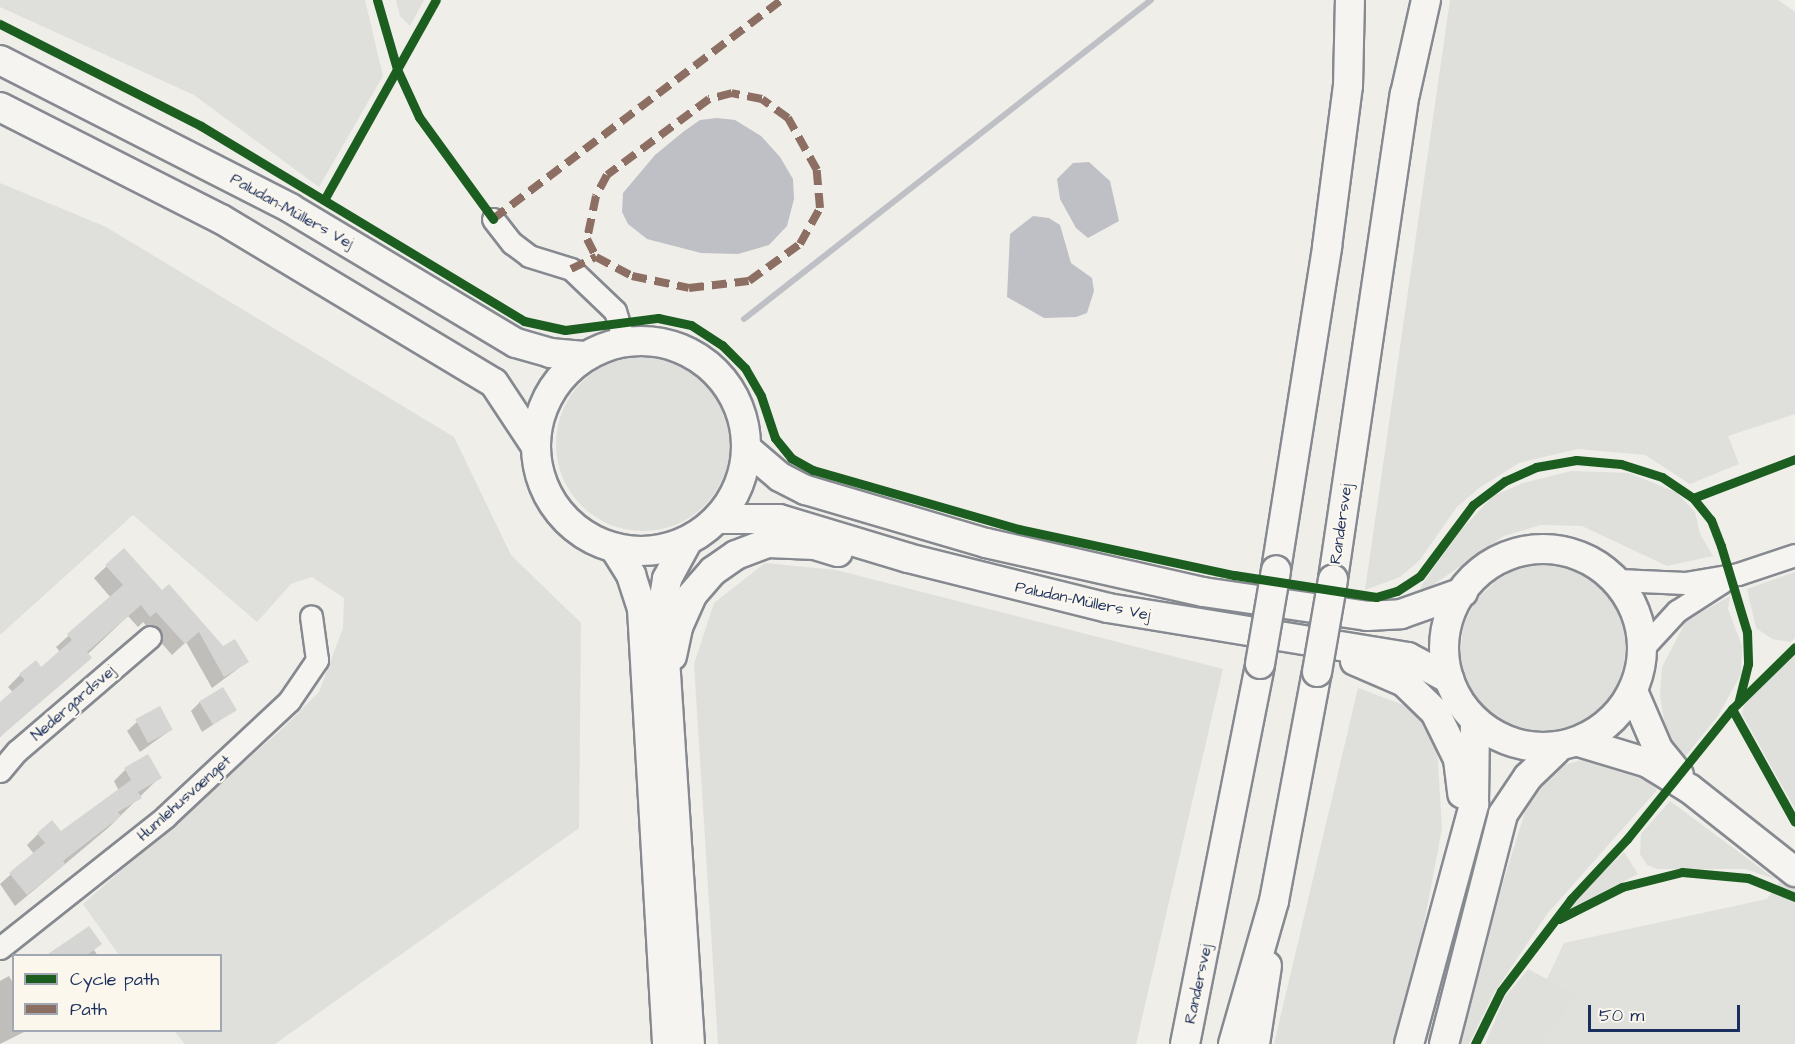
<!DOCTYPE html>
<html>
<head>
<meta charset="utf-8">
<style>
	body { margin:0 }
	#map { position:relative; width:1795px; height:1044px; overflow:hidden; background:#efeee9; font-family:"Architects Daughter",sans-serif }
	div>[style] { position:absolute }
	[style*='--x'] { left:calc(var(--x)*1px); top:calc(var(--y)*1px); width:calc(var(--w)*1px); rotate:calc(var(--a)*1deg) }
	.built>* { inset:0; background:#e0e0dd }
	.green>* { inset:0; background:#dfdfdc }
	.round { border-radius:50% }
	.water>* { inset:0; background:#bec0c6 }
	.shadow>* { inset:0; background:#0003 }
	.stream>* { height:6px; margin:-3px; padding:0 3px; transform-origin:3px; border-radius:3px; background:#bec0c6 }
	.building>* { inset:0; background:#d5d5d4; transform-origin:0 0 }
	.roads { filter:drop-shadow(2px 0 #868a90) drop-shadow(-2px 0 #868a90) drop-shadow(0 2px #868a90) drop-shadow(0 -2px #868a90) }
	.street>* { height:21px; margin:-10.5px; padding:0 10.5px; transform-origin:10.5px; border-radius:10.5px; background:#f5f4f0 }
	.secondary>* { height:28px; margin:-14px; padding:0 14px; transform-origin:14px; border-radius:14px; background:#f5f4f0 }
	.secondary>.ring { margin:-14px; padding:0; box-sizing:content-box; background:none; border:28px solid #f5f4f0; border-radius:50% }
	.bridges { filter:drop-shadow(2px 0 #868a90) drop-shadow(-2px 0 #868a90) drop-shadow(0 2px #868a90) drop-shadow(0 -2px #868a90) }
	.secondary-bridge>* { height:28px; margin:-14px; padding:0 14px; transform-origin:14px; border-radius:14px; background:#f5f4f0 }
	.quiet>* { height:8px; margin-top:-4px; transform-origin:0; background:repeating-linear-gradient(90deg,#8d6e63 0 15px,transparent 0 23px) }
	.cycleway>* { height:9px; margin:-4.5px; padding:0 4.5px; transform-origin:4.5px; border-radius:4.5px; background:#1b5e20 }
	span { translate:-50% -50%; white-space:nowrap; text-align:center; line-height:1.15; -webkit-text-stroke:4.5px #fbf7ec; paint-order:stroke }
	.street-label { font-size:16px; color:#1b2f5e }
	.legend { position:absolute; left:12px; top:954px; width:210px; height:78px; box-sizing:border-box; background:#fbf7ec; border:2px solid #a1a7b3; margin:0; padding:8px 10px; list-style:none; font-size:18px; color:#1b2f5e }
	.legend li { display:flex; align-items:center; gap:12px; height:30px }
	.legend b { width:30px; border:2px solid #a1a7b3 }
	.scale { position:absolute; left:1588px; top:1005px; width:152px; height:27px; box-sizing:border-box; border:3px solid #1b2f5e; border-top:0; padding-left:8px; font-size:18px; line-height:21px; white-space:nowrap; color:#1b2f5e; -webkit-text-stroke:4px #fbf7ec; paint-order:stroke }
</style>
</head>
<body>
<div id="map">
	<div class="built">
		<div style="clip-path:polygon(1795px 860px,1795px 1044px,1516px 1044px,1564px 943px,1767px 899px)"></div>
	</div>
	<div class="green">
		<div style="clip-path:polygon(0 0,365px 0,383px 76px,319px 187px,194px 95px,0 7px)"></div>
		<div style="clip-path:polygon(396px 0,424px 0,410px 26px,400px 16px)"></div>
		<div style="clip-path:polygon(1450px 0,1778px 0,1795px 12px,1795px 414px,1728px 436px,1739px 464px,1690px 484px,1645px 455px,1578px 449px,1519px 463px,1479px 488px,1457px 507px,1419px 561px,1400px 577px,1365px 590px)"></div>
		<div style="clip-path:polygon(0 183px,106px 227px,454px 437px,511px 555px,581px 623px,579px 828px,275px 1044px,185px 1044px,174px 1031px,220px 1030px,220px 956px,119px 955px,83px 904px,281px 730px,319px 692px,343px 628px,344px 598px,312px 577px,291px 584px,257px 622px,133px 515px,0 635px)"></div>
		<div class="round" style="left:556px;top:357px;width:174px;height:174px"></div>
		<div style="clip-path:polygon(1571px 471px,1629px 473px,1676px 492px,1695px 512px,1700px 534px,1713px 556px,1667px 566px,1582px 526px,1541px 525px,1504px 536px,1420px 594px,1421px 586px,1461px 530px,1493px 496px,1523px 483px)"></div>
		<div style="clip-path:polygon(1544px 562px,1571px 565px,1597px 581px,1614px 603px,1626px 635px,1624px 665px,1614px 692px,1594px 716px,1551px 737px,1529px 737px,1506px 729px,1483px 713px,1466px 686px,1460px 656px,1463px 627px,1475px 601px,1496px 581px,1519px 567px)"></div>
		<div style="clip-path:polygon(765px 563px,836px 570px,1223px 669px,1136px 1044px,718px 1044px,694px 664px,714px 603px)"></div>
		<div style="clip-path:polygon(1795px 572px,1795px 638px,1791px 642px,1772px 639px,1756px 628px,1747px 589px)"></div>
		<div style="clip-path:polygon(1730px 596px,1728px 609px,1742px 646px,1741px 674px,1718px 716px,1684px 758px,1666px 733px,1660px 696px,1662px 667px,1686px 621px)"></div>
		<div style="clip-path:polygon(1795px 653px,1795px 809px,1742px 714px,1744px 705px)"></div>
		<div style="clip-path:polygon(1358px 688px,1420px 711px,1437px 746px,1442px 829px,1401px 1044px,1274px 1044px)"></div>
		<div style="clip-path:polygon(1585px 759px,1608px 760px,1635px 770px,1657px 790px,1547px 914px,1494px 993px,1469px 1044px,1460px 1044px,1470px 989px,1528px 802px,1536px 785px,1554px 768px)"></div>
		<div style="clip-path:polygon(1670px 801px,1775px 879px,1745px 869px,1658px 869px,1647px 865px,1640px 854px,1641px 834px)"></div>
		<div style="clip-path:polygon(1624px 852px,1638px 874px,1569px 909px,1567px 907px)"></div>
		<div style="clip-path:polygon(1528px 969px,1577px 995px,1540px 1044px,1485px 1044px,1505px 997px)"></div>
	</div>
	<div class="water">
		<div style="clip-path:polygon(717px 118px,735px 120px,761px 136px,780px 157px,793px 179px,794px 199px,787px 226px,769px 245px,738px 254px,701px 253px,647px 239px,628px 224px,622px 212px,623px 193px,655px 155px,683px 132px,700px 120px)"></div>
		<div style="clip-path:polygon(1089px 162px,1110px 181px,1119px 221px,1088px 238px,1076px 228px,1060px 199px,1057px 179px,1073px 163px)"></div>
		<div style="clip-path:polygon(1033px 216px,1049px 218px,1060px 225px,1071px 263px,1092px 278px,1094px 291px,1087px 313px,1076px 317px,1044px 318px,1007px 297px,1010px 234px)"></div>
	</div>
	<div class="shadow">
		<div style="clip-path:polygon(124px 550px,162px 592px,223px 648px,247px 662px,212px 688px,186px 642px,172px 655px,143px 622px,138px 627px,128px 616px,0 737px,0 704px,13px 692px,8px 687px,20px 675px,41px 669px,60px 652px,56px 647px,111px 598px,94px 578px)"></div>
		<div style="clip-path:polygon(200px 702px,235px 710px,202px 732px,191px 711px)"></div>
		<div style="clip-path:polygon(137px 722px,172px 729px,140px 752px,127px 731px)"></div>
		<div style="clip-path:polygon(125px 770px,160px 777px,108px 828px,15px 906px,0 884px,34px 854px,27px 845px,38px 834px,60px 833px,119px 791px,114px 781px)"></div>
		<div style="clip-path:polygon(94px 950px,98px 956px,51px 956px)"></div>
		<div style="clip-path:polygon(9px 976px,14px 985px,14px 1030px,28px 1030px,0 1044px,0 981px)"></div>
	</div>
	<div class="stream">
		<div style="--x:744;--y:319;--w:517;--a:-38.09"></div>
	</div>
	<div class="building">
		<div style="clip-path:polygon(124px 548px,162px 590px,169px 584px,223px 646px,235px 639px,249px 662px,224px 677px,199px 632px,185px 644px,156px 612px,150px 617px,141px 605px,87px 652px,92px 658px,0 737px,0 702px,25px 680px,19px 674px,36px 660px,41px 667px,72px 640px,67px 634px,123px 585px,105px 565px)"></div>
		<div style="left:223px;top:687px;width:27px;height:28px;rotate:59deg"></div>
		<div style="left:160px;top:706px;width:27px;height:28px;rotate:62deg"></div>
		<div style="clip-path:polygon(148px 754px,162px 778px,138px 792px,142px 798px,118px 812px,121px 816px,63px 861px,65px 864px,27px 895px,9px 873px,45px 843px,37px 833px,52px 820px,61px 831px,131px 780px,124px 768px)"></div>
		<div style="clip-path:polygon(89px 926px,102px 944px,86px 956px,45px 956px)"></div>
	</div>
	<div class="roads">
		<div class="street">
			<div style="--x:493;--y:219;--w:31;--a:52"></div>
			<div style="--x:512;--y:243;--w:21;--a:37"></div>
			<div style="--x:529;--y:256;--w:44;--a:17.2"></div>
			<div style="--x:571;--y:269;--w:61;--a:43.7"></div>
			<div style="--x:615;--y:311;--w:31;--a:73"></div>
			<div style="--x:1618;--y:580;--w:67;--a:2.6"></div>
			<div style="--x:1685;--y:583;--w:54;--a:-9.6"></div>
			<div style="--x:1738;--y:574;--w:60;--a:-18.4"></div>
			<div style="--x:1642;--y:649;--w:52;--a:-47.4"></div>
			<div style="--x:1677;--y:611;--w:54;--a:-32.8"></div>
			<div style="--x:0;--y:771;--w:26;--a:-50"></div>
			<div style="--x:17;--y:751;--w:175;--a:-40.6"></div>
			<div style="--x:0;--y:948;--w:211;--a:-38.4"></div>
			<div style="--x:165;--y:817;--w:170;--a:-43.1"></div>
			<div style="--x:289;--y:701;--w:50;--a:-55.7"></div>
			<div style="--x:317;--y:660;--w:44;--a:-97.8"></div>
		</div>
		<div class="secondary">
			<div style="--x:0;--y:60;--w:326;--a:27"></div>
			<div style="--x:290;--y:208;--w:263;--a:30.9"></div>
			<div style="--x:516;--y:343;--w:35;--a:16"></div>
			<div style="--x:550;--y:353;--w:34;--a:5"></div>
			<div style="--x:0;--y:107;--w:248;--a:26.9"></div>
			<div style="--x:221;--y:219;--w:318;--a:31"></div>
			<div style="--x:494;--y:383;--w:74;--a:56.5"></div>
			<div class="ring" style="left:536px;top:341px;width:182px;height:182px"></div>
			<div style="--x:747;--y:449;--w:43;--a:40.3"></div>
			<div style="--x:780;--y:477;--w:29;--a:27"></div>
			<div style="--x:806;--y:490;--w:188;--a:16.4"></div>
			<div style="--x:986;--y:543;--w:222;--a:12.7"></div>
			<div style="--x:1203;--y:592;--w:166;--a:8.3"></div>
			<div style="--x:1367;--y:616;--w:34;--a:-3"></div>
			<div style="--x:1401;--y:614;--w:66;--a:-19.5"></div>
			<div style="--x:717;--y:519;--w:62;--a:0"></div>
			<div style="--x:779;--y:519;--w:135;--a:16.8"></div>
			<div style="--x:908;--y:558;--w:206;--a:14"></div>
			<div style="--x:1108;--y:608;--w:304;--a:9.3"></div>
			<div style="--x:1408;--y:657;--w:47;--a:28.2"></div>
			<div style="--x:687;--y:542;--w:42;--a:118.4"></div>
			<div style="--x:667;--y:579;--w:33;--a:99"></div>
			<div style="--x:662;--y:612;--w:433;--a:86.3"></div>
			<div class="ring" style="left:1444px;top:549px;width:170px;height:170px"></div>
			<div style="--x:615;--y:549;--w:31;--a:58"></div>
			<div style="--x:631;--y:575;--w:36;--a:72"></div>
			<div style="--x:642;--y:609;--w:436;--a:86.7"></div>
			<div style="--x:1276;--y:570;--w:327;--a:-81"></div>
			<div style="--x:1327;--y:247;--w:162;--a:-82.6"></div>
			<div style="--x:1348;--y:86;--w:86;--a:-88.7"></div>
			<div style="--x:1333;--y:579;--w:490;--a:-81.6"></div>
			<div style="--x:1405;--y:94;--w:96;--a:-77.4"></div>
			<div style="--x:672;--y:656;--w:30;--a:-78"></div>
			<div style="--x:678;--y:627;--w:35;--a:-66"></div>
			<div style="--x:692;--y:595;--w:32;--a:-49"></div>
			<div style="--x:713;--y:571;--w:28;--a:-35"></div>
			<div style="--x:736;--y:555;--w:34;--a:-21"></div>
			<div style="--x:768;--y:543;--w:47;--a:2.4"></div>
			<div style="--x:815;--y:545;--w:24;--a:17"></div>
			<div style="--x:1355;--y:661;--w:53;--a:23.2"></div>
			<div style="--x:1404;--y:682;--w:43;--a:44.1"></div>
			<div style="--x:1435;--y:712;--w:52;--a:63.9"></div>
			<div style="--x:1458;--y:759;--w:35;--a:83"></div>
			<div style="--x:1633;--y:691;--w:63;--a:66.7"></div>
			<div style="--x:1658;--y:749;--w:33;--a:51"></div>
			<div style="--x:1579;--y:742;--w:72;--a:16.9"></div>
			<div style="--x:1648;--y:763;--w:49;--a:31.8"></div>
			<div style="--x:1690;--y:789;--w:134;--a:38.3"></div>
			<div style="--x:1185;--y:1044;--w:387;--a:-78.8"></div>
			<div style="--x:1233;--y:1044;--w:149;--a:-74"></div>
			<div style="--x:1274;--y:901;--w:233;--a:-79.4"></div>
			<div style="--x:1255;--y:1044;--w:79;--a:-81.3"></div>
			<div style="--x:1409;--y:1044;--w:249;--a:-74.8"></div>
			<div style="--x:1474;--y:804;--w:82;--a:-89.3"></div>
			<div style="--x:1444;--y:1044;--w:237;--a:-75.6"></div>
			<div style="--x:1503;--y:814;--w:45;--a:-56"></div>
			<div style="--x:1528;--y:777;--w:39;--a:-44"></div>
		</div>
	</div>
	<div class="bridges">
		<div class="secondary-bridge">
			<div style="--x:1260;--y:664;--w:95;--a:-80.3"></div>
			<div style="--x:1317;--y:672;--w:94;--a:-80.2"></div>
		</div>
	</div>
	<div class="quiet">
		<div style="--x:493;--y:219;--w:362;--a:-37.2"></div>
		<div style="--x:571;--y:269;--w:28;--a:-26"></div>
		<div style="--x:596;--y:257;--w:41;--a:27.8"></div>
		<div style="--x:632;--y:276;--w:58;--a:11.9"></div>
		<div style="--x:689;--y:288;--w:60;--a:-6.7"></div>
		<div style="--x:749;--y:281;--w:63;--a:-36"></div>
		<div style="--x:800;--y:244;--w:41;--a:-60.9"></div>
		<div style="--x:820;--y:208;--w:38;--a:-95"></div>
		<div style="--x:817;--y:170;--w:60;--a:-119.1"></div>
		<div style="--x:788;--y:118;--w:32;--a:-144"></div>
		<div style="--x:762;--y:99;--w:31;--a:-169"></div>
		<div style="--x:732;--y:93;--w:24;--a:165"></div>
		<div style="--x:709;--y:99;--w:127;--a:143.3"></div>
		<div style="--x:607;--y:175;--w:24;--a:118"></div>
		<div style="--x:596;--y:196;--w:44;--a:101.8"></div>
		<div style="--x:587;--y:239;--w:20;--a:63"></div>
	</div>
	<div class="cycleway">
		<div style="--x:377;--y:0;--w:72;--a:73.8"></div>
		<div style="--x:397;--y:69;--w:53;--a:65.4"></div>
		<div style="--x:419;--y:117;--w:126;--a:54"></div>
		<div style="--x:0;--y:24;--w:225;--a:26.9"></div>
		<div style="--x:201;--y:126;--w:377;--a:31.1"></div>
		<div style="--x:524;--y:321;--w:42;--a:12.4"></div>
		<div style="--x:565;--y:330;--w:94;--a:-7.4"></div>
		<div style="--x:658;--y:318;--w:34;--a:12"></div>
		<div style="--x:691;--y:325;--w:37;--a:33"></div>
		<div style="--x:722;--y:345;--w:33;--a:45"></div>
		<div style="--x:745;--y:368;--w:32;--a:60"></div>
		<div style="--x:761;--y:396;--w:44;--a:71.6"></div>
		<div style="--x:775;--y:438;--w:26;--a:51"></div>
		<div style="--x:791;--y:458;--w:25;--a:29"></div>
		<div style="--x:813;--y:470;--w:214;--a:16"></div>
		<div style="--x:1019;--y:529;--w:220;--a:12.1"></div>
		<div style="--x:1234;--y:575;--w:144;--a:8.8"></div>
		<div style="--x:1376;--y:597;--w:22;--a:-16"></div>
		<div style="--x:1397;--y:591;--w:27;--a:-33"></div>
		<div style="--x:1420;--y:576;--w:89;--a:-53.3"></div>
		<div style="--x:1473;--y:505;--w:40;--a:-37"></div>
		<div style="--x:1505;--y:481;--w:34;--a:-24"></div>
		<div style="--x:1536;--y:467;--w:41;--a:-9.9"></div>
		<div style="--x:1576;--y:460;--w:45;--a:5.1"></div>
		<div style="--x:1621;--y:464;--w:43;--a:17.6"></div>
		<div style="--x:1662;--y:477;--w:37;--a:34"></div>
		<div style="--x:1693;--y:498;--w:28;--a:51"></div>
		<div style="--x:1711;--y:520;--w:28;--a:69"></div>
		<div style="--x:1721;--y:546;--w:90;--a:73.2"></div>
		<div style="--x:1747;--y:632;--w:32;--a:88"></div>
		<div style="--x:1748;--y:664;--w:38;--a:104"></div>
		<div style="--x:324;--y:200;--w:229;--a:-60.8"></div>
		<div style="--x:1693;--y:498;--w:109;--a:-20.9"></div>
		<div style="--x:1732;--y:709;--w:129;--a:60.9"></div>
		<div style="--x:1559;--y:919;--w:71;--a:-26.9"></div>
		<div style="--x:1622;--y:887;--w:62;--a:-14"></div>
		<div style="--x:1682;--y:872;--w:66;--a:5.2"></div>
		<div style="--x:1748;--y:878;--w:51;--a:22"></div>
		<div style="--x:1475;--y:1044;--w:59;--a:-63.9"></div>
		<div style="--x:1501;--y:991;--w:116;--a:-52.7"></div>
		<div style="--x:1571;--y:899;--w:82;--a:-47"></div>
		<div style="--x:1627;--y:839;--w:167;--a:-51.1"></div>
		<div style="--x:1732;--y:709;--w:88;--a:-44.5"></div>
	</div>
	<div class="street-label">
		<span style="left:292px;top:211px;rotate:29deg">Paludan-Müllers Vej</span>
		<span style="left:1341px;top:524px;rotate:-82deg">Randersvej</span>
		<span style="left:1083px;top:601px;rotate:12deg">Paludan-Müllers Vej</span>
		<span style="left:73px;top:703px;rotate:-41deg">Nedergårdsvej</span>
		<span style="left:184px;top:798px;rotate:-42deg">Humlehusvænget</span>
		<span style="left:1198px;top:984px;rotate:-78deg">Randersvej</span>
	</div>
	<ul class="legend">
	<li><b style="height:8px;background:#1b5e20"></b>Cycle path</li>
	<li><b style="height:8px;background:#8d6e63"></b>Path</li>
	</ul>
	<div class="scale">50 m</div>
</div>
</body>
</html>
